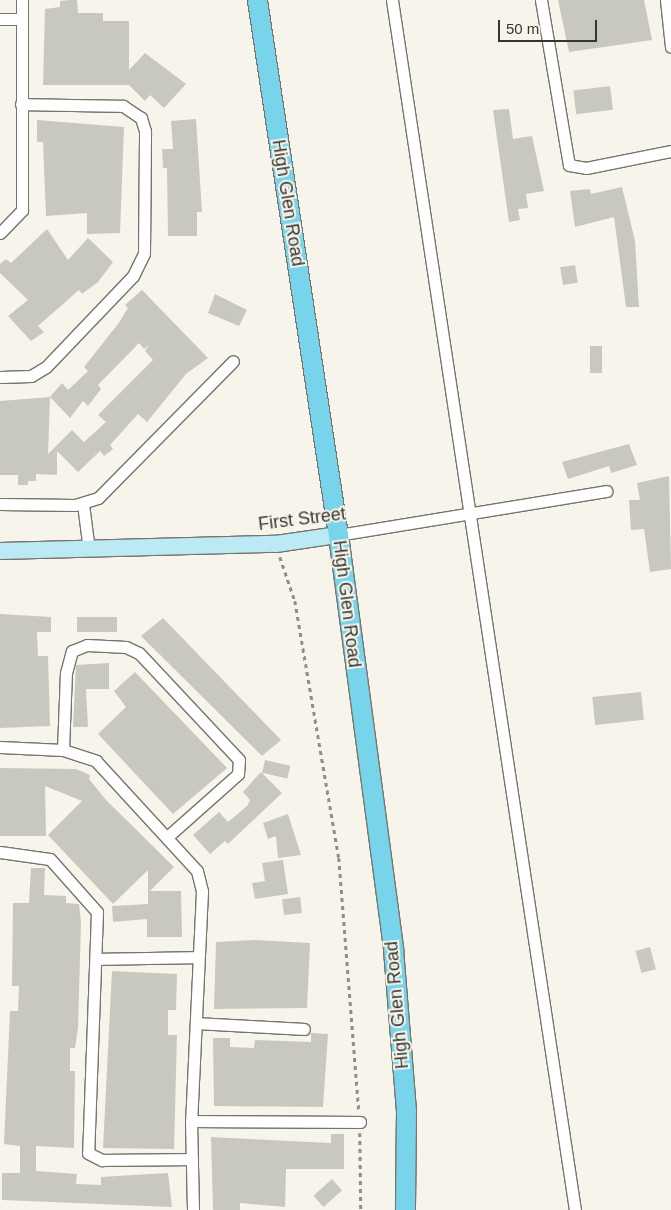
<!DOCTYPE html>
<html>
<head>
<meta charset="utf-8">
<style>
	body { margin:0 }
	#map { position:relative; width:671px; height:1210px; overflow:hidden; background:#f6f4eb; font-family:Arial,sans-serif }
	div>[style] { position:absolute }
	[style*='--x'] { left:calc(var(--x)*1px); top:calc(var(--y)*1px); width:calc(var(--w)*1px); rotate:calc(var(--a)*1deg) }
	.building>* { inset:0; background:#c9c8bf; transform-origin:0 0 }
	.path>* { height:2.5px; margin-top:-1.25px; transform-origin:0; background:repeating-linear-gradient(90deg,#8e8d86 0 4px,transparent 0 8px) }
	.roads { filter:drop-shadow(1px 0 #76746d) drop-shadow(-1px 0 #76746d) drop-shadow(0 1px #76746d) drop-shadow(0 -1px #76746d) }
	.street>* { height:11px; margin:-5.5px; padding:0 5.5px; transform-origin:5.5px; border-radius:5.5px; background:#fff }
	.secondary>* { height:16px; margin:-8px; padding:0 8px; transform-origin:8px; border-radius:8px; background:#bbeaf4 }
	.primary>* { height:19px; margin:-9.5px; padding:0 9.5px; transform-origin:9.5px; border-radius:9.5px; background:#77d4ea }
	span { translate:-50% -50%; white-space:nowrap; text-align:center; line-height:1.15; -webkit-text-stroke:4px #f6f4eb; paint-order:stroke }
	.street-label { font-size:18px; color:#363531 }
	.scale { position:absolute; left:498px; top:20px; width:99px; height:22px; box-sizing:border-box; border:2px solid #363531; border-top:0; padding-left:6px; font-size:15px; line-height:18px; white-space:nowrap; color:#363531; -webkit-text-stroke:4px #f6f4eb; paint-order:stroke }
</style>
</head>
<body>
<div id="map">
	<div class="building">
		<div style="clip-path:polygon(70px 0,77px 0,78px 13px,103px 13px,103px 21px,129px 21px,129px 70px,145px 53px,186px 84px,164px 108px,150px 95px,145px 101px,129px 85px,43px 85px,45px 9px,60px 7px,60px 1px)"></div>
		<div style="clip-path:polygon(558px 0,644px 0,652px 40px,569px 52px)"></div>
		<div style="left:610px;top:86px;width:24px;height:37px;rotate:83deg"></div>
		<div style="clip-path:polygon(509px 109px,513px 139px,532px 136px,544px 191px,526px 194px,528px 208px,518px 209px,520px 220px,509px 222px,493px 110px)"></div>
		<div style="clip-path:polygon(196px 119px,202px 212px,197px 212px,197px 236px,168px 236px,167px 168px,163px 168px,162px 149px,173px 149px,171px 121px)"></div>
		<div style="clip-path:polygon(37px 120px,124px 127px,120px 233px,87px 234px,87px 213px,46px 216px,43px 142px,37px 142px)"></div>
		<div style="clip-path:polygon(622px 187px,635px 241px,639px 307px,626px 307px,614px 217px,575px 227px,570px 191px,590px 189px,591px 194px)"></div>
		<div style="clip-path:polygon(47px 229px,68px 260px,88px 238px,113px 262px,98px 282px,82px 294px,79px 290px,38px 326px,44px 332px,31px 341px,8px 316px,28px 300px,0 273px,0 264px,6px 259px,11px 263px)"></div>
		<div style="left:575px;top:265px;width:18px;height:15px;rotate:81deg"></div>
		<div style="clip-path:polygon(evenodd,142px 290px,208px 358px,186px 374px,147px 422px,138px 414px,110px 445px,113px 449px,104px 456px,100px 451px,78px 472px,57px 451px,57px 475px,36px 474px,36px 481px,28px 481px,28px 485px,18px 485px,18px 475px,0 475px,0 401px,50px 397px,62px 383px,68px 390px,88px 371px,84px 367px,118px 324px,128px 308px,125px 305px,142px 290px,139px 343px,144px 349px,149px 345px,145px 351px,153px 360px,98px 415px,106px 422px,84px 442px,72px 430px,48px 454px,50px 397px,70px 418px,83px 401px,88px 406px,101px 389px,98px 385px,139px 343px)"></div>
		<div style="clip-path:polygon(215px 294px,247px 310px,239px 326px,208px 313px)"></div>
		<div style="left:590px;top:346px;width:12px;height:27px"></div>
		<div style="clip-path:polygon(629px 444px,637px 465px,611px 473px,609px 466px,568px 479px,562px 462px)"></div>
		<div style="clip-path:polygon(669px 476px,671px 569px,650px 572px,644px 529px,631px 530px,629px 500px,640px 500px,637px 483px)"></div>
		<div style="clip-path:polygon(0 614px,51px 617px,51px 632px,37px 632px,38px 656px,48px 656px,50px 726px,0 728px)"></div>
		<div style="left:77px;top:617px;width:40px;height:15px"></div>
		<div style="clip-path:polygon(163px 618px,281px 740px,262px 756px,141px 636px)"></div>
		<div style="clip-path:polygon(109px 663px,109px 689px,86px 689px,88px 727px,73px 727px,76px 665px)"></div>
		<div style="clip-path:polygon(135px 672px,227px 768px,173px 814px,98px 734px,126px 707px,114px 691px)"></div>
		<div style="left:641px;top:692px;width:28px;height:49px;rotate:84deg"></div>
		<div style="left:265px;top:760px;width:26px;height:13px;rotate:13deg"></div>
		<div style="clip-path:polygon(0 768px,76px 769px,90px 775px,89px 779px,106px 800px,174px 867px,150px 891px,181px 891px,182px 937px,147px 937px,147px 919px,113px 922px,112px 906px,148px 904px,148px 870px,113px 904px,48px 835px,82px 801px,45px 786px,46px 836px,0 836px)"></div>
		<div style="clip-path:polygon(261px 772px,282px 793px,228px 844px,225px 841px,210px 854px,193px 835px,219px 812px,228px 822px,247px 806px,250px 800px,243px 792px)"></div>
		<div style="clip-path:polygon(288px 814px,301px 855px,278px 858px,276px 836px,268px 839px,263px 823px)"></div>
		<div style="clip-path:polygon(283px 860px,288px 894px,255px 899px,252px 883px,265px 881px,262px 863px)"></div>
		<div style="clip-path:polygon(31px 868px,45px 868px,44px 895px,66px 896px,66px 903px,79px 904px,81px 923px,78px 1028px,75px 1048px,70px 1048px,70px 1071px,75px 1071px,74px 1148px,36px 1146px,36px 1171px,77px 1174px,76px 1184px,101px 1185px,101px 1177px,168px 1173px,172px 1207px,2px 1200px,2px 1173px,20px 1173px,20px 1146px,4px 1144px,10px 1011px,18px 1011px,19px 986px,12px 986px,13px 903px,29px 903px)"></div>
		<div style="left:300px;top:897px;width:16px;height:18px;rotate:83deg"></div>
		<div style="clip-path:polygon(255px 940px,310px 943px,307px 1008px,214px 1009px,216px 942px)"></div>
		<div style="left:650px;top:947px;width:23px;height:15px;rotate:75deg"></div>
		<div style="clip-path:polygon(112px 971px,177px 974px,176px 1010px,168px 1010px,168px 1035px,177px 1035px,174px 1149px,103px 1148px)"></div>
		<div style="clip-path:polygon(311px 1033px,328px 1034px,323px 1107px,214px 1106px,213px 1038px,230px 1038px,230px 1047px,254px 1048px,255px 1040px,311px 1042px)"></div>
		<div style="clip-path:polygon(331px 1134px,344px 1134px,344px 1169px,286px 1169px,285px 1207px,240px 1203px,240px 1210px,213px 1210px,211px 1137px,331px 1143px)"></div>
		<div style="left:332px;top:1179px;width:15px;height:25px;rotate:48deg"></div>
	</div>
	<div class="path">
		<div style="--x:280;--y:557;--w:46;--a:71.2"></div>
		<div style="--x:295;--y:601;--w:261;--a:80.3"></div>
		<div style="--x:339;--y:858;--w:253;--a:85.5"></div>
		<div style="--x:360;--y:1133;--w:77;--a:89.3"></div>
	</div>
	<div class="roads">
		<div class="street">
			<div style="--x:392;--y:0;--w:1224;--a:81.4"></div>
			<div style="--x:541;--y:0;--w:167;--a:80.4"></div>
			<div style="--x:569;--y:165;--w:17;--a:10"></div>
			<div style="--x:586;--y:168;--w:87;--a:-11.3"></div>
			<div style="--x:666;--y:0;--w:47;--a:83.9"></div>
			<div style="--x:0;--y:19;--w:22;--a:0"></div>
			<div style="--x:0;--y:233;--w:32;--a:-46"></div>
			<div style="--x:22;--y:210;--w:210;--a:-90"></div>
			<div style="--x:0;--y:377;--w:31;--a:-2"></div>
			<div style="--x:31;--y:376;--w:17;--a:-31"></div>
			<div style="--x:46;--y:367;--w:126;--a:-46.3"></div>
			<div style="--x:133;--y:276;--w:25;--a:-64"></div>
			<div style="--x:144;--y:253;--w:122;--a:-89.5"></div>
			<div style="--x:145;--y:131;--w:14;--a:-107"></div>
			<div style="--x:141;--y:118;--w:22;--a:-146"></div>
			<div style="--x:123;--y:106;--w:102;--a:-178.9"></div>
			<div style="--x:0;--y:504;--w:75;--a:0.8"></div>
			<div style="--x:75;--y:505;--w:24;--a:-17"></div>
			<div style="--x:98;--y:498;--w:192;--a:-45.4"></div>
			<div style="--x:83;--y:504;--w:46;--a:82.6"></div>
			<div style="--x:338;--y:535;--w:272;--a:-9.3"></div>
			<div style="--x:0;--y:747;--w:63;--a:2.7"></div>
			<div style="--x:63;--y:750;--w:35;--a:18"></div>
			<div style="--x:96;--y:761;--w:149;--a:47.4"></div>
			<div style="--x:197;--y:871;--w:21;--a:76"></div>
			<div style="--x:202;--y:891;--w:230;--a:92.7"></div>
			<div style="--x:191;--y:1121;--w:89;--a:88.7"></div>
			<div style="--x:63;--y:750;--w:77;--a:-87.8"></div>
			<div style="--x:66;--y:673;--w:23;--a:-75"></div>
			<div style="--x:72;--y:651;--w:16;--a:-22"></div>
			<div style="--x:87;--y:645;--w:39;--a:3"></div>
			<div style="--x:126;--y:647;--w:14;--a:25"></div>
			<div style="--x:139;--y:653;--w:146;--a:46.9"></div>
			<div style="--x:239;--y:760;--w:14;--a:94"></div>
			<div style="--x:238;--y:774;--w:95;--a:138.4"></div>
			<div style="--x:0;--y:852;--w:50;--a:8"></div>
			<div style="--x:50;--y:859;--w:71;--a:48.4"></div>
			<div style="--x:97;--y:912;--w:241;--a:92.1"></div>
			<div style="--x:88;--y:1153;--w:16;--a:27"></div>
			<div style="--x:102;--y:1160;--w:90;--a:-0.6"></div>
			<div style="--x:97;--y:959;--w:101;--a:-1.1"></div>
			<div style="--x:196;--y:1023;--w:108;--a:3.2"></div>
			<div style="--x:191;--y:1121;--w:169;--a:0.3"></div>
		</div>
		<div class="secondary">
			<div style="--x:0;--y:551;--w:276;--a:-1.5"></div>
			<div style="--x:276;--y:544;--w:63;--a:-8.3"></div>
		</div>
		<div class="primary">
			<div style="--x:257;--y:0;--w:541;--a:81.39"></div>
			<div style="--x:338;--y:535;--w:418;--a:82.4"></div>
			<div style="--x:393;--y:949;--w:163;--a:85.4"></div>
			<div style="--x:406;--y:1111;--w:99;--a:90.6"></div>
		</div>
	</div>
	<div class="street-label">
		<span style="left:288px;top:203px;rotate:81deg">High Glen Road</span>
		<span style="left:302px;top:519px;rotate:-7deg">First Street</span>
		<span style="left:347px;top:604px;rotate:83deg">High Glen Road</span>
		<span style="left:397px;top:1005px;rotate:-95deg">High Glen Road</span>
	</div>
	<div class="scale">50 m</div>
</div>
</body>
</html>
